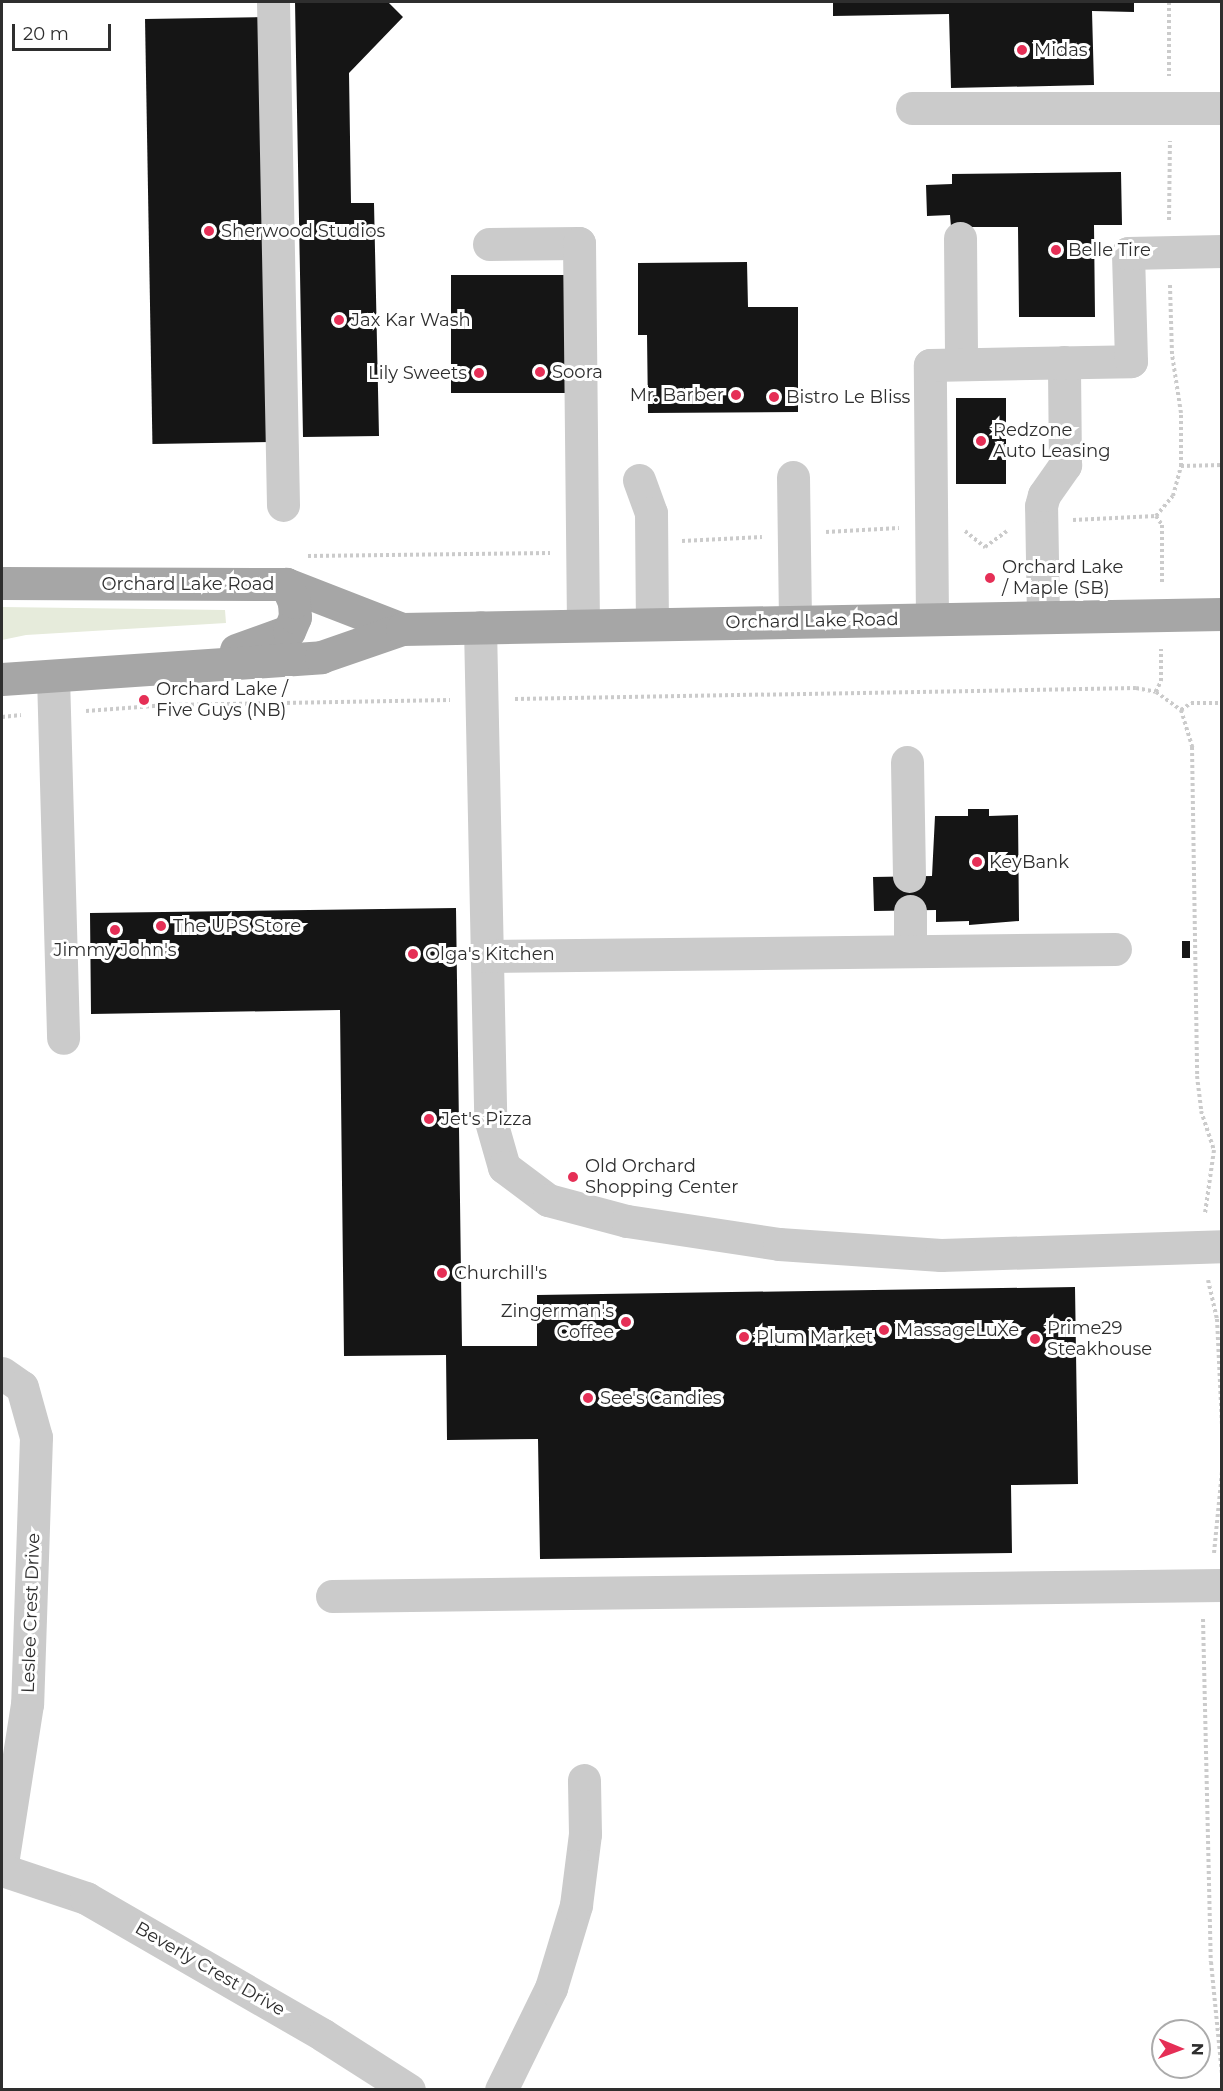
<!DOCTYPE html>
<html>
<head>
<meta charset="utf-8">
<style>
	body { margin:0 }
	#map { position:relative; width:1223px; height:2091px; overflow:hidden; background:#fff; font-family:Montserrat,sans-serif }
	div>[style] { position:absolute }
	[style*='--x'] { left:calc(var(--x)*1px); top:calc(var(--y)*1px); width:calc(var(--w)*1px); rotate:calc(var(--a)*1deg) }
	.green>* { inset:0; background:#e6ebdb }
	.building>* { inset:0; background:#151515; transform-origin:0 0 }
	.path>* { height:4px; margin-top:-2px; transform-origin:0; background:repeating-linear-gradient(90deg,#cbcbcb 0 3px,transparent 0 6px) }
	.minor>* { height:33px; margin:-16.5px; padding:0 16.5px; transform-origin:16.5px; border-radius:16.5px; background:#cbcbcb }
	.major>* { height:33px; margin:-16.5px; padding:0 16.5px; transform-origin:16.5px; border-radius:16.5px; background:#a6a6a6 }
	.dots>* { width:16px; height:16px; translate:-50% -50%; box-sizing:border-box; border:3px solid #fff; border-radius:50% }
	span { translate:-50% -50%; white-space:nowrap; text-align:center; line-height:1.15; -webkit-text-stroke:6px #fff; paint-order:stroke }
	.poi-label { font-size:18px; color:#2e2e2e }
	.left { translate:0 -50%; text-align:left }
	.right { translate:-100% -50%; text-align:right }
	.street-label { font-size:18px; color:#2e2e2e }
	.frame { position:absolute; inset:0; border:3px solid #2e2e2e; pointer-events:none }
	.north { position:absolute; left:1151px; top:2019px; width:60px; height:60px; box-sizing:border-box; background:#fff; border:2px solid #ababab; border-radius:50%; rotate:91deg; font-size:16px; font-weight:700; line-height:24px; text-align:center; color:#2e2e2e }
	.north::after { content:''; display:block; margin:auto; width:21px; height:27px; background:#e52f56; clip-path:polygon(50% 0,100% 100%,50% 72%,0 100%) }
	.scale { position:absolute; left:12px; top:24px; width:99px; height:27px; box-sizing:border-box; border:3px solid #2e2e2e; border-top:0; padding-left:8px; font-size:18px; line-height:21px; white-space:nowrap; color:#2e2e2e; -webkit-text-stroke:4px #fff; paint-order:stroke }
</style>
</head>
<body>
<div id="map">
	<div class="green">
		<div style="clip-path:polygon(2px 607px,225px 610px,226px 623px,26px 635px,2px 640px)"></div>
	</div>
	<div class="building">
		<div style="clip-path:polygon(295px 2px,388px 2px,403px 17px,349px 73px,351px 203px,374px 203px,379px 436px,303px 437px)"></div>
		<div style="clip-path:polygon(833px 2px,1134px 2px,1134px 12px,1092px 11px,1094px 85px,951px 88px,949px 14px,833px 16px)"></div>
		<div style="left:264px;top:17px;width:425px;height:119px;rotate:89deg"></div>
		<div style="clip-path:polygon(1121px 172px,1122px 225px,1094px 225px,1095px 317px,1019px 317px,1018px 227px,951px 227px,950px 215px,927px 216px,926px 185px,952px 184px,952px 174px)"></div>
		<div style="clip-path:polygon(747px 262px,748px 307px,798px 307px,798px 412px,648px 413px,647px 335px,638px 335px,638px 263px)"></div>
		<div style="left:451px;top:275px;width:123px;height:118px"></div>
		<div style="left:956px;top:398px;width:50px;height:86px"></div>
		<div style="clip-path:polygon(968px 809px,989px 809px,989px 816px,1018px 815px,1019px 921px,969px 925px,969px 921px,936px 922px,936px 910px,874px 911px,873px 877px,932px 876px,935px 816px,968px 816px)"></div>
		<div style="clip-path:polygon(456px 908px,462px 1346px,537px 1346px,537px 1295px,1075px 1287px,1078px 1484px,1011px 1485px,1012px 1553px,540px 1559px,538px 1439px,447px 1440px,446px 1355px,344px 1356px,340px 1010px,91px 1014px,90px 913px)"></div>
		<div style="left:1182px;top:941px;width:8px;height:17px"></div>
	</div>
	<div class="path">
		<div style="--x:1169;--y:2;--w:74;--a:90"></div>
		<div style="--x:1169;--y:220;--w:79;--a:-89.3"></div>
		<div style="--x:1181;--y:466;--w:41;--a:-1.4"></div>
		<div style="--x:1156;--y:516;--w:11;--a:56"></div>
		<div style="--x:1162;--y:525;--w:57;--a:90"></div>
		<div style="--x:1073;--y:520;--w:83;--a:-2.8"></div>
		<div style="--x:1156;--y:516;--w:26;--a:-50"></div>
		<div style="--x:1173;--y:496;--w:31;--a:-75"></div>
		<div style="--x:1181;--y:466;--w:53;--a:-90"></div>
		<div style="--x:1181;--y:413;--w:60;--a:-98.7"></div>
		<div style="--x:1172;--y:354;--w:69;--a:-91.7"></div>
		<div style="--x:965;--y:531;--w:26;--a:39"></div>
		<div style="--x:985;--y:547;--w:27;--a:-36"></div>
		<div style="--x:826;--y:532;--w:73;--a:-3.1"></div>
		<div style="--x:682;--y:541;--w:80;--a:-2.9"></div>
		<div style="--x:308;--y:556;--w:242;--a:-0.7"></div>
		<div style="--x:1156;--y:692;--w:12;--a:-66"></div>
		<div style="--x:1161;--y:681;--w:32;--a:-90"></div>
		<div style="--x:515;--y:699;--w:621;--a:-1.01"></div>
		<div style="--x:1136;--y:688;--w:20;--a:11"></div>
		<div style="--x:1156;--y:692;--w:31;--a:36"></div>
		<div style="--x:1181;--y:710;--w:39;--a:73"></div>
		<div style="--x:1192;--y:747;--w:329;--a:89.1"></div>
		<div style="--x:1197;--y:1076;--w:35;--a:83"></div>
		<div style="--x:1201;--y:1111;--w:41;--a:71.6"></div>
		<div style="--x:1214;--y:1150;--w:64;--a:98.1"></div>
		<div style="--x:1181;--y:710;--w:12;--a:-35"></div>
		<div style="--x:1191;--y:703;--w:31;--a:0"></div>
		<div style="--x:86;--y:711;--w:81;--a:-4.2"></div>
		<div style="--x:167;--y:705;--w:283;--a:-1"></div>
		<div style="--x:2;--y:717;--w:19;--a:-6"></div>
		<div style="--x:1208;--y:1280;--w:40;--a:77"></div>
		<div style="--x:1217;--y:1319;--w:106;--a:87.3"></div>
		<div style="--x:1214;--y:1553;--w:82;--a:-84.4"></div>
		<div style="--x:1203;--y:1619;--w:343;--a:88.7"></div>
		<div style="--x:1211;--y:1962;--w:113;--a:84.4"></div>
	</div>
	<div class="minor">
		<div style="--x:273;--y:2;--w:503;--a:88.86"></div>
		<div style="--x:912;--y:108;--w:310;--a:0"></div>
		<div style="--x:960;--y:238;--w:126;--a:89.5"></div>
		<div style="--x:489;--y:244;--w:90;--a:-0.6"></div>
		<div style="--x:579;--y:243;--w:382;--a:89.4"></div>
		<div style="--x:793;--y:477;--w:144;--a:89.2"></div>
		<div style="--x:639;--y:480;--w:35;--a:70"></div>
		<div style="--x:651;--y:513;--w:111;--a:89.5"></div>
		<div style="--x:1043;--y:617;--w:111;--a:-91"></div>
		<div style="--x:1041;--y:506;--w:11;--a:-75"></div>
		<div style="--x:1044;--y:495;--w:37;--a:-55"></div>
		<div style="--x:1065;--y:465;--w:103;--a:-90.6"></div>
		<div style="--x:932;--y:619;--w:254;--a:-90.5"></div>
		<div style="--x:930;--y:365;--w:201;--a:-1.1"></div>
		<div style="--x:1131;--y:361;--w:108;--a:-91.6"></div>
		<div style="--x:1128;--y:253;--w:94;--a:-1.2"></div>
		<div style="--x:480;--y:627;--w:491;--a:88.8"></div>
		<div style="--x:490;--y:1118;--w:51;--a:74.1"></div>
		<div style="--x:504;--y:1167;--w:55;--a:36.9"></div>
		<div style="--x:548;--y:1200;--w:82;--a:14.9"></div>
		<div style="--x:627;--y:1221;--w:154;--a:8.6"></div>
		<div style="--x:779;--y:1244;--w:162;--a:3.9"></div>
		<div style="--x:941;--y:1255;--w:281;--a:-1.8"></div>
		<div style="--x:53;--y:676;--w:362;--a:88.4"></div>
		<div style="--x:907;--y:762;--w:114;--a:89"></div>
		<div style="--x:910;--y:911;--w:40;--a:90"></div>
		<div style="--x:486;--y:956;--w:629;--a:-0.64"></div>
		<div style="--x:2;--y:1373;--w:24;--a:35"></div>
		<div style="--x:22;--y:1387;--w:52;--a:74.4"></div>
		<div style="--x:36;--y:1437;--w:267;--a:91.9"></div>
		<div style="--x:27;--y:1704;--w:161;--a:98.9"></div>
		<div style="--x:332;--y:1596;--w:890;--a:-0.71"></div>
		<div style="--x:2;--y:1870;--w:89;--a:18.4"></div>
		<div style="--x:86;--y:1898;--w:274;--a:30"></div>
		<div style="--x:323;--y:2035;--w:102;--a:32.6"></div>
		<div style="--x:501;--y:2090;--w:114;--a:-63.9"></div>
		<div style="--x:551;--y:1988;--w:87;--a:-73.2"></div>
		<div style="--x:576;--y:1905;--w:72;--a:-82.8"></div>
		<div style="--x:585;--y:1834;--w:54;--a:-91.1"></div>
	</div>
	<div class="major">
		<div style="--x:2;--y:583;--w:284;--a:0.2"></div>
		<div style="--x:286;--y:584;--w:124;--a:21.2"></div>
		<div style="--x:236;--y:650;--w:56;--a:-19.7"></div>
		<div style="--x:289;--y:631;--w:15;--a:-67"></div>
		<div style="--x:295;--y:617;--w:15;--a:-94"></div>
		<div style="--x:294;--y:602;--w:20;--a:-114"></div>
		<div style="--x:2;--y:679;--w:320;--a:-3.9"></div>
		<div style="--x:321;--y:657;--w:86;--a:-19.1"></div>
		<div style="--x:402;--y:629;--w:820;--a:-1.05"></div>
	</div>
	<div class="dots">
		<div style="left:1022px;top:50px;background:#e52f56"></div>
		<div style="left:209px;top:231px;background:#e52f56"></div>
		<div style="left:1056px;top:250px;background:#e52f56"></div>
		<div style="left:339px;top:320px;background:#e52f56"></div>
		<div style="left:540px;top:372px;background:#e52f56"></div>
		<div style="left:479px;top:373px;background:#e52f56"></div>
		<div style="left:736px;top:395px;background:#e52f56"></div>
		<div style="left:774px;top:397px;background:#e52f56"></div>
		<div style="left:981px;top:441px;background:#e52f56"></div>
		<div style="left:990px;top:578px;background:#e52f56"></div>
		<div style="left:144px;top:700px;background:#e52f56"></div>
		<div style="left:977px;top:862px;background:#e52f56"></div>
		<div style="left:161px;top:926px;background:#e52f56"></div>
		<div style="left:115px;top:930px;background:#e52f56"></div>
		<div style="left:413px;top:954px;background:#e52f56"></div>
		<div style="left:429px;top:1119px;background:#e52f56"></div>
		<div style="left:573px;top:1177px;background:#e52f56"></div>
		<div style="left:442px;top:1273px;background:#e52f56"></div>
		<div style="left:626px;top:1322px;background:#e52f56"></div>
		<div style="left:884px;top:1330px;background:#e52f56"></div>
		<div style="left:744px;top:1337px;background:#e52f56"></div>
		<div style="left:1035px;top:1339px;background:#e52f56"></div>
		<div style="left:588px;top:1398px;background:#e52f56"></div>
	</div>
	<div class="poi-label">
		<span class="left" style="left:1034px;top:50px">Midas</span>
		<span class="left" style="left:221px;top:231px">Sherwood Studios</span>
		<span class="left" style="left:1068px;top:250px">Belle Tire</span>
		<span class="left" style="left:351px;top:320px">Jax Kar Wash</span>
		<span class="left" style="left:552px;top:372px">Soora</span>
		<span class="right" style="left:467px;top:373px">Lily Sweets</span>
		<span class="right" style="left:724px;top:395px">Mr. Barber</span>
		<span class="left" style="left:786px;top:397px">Bistro Le Bliss</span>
		<span class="left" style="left:993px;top:441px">Redzone<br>Auto Leasing</span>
		<span class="left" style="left:1002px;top:578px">Orchard Lake<br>/ Maple (SB)</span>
		<span class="left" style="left:156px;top:700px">Orchard Lake /<br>Five Guys (NB)</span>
		<span class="left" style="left:989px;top:862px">KeyBank</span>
		<span class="left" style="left:173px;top:926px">The UPS Store</span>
		<span style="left:115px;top:950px">Jimmy John's</span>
		<span class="left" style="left:425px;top:954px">Olga's Kitchen</span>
		<span class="left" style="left:441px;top:1119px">Jet's Pizza</span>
		<span class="left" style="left:585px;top:1177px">Old Orchard<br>Shopping Center</span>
		<span class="left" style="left:454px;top:1273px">Churchill's</span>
		<span class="right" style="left:614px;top:1322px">Zingerman's<br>Coffee</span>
		<span class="left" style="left:1047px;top:1339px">Prime29<br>Steakhouse</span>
		<span class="left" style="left:896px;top:1330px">MassageLuXe</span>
		<span class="left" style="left:756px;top:1337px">Plum Market</span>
		<span class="left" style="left:600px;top:1398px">See's Candies</span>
	</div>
	<div class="street-label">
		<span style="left:188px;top:584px">Orchard Lake Road</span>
		<span style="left:812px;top:621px;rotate:-1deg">Orchard Lake Road</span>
		<span style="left:31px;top:1613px;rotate:-88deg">Leslee Crest Drive</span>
		<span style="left:210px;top:1969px;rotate:30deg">Beverly Crest Drive</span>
	</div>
	<div class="frame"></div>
	<div class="north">N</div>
	<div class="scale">20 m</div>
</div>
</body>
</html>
